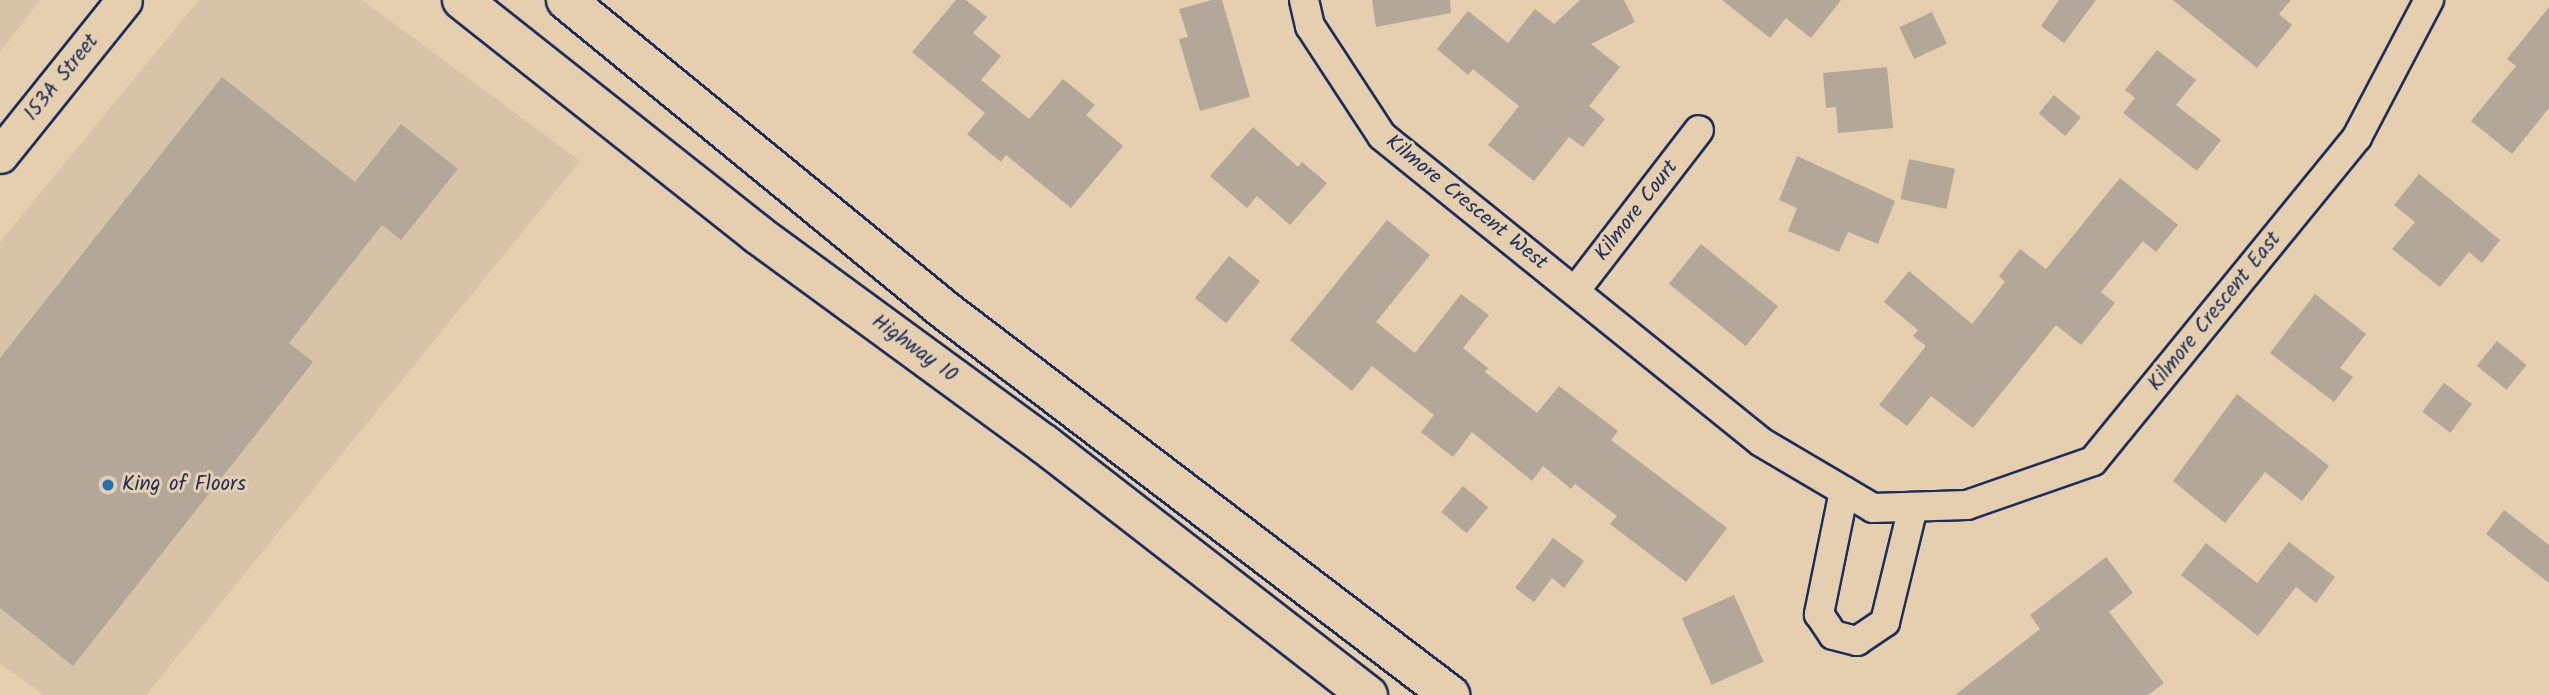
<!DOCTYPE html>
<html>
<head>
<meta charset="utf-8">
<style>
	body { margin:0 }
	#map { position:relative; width:2549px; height:695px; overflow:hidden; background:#e5cfae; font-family:Kalam,sans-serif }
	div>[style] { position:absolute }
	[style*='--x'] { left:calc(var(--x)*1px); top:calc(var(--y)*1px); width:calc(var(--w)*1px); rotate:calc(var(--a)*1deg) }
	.built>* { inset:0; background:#d6c3a8 }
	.building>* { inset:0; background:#b3a79a; transform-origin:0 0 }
	.roads { filter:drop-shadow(2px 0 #1b2f5e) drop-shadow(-2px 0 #1b2f5e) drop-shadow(0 2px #1b2f5e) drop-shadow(0 -2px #1b2f5e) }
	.minor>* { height:28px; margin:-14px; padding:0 14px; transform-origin:14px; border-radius:14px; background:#e5cfae }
	.tertiary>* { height:35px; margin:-17.5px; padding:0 17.5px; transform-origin:17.5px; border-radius:17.5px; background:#e5cfae }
	.trunk>* { height:38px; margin:-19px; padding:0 19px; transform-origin:19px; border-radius:19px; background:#e5cfae }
	.dots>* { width:19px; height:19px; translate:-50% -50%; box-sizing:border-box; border:4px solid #e5cfae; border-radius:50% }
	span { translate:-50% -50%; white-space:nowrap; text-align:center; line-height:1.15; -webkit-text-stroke:6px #e5cfae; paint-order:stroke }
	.street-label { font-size:21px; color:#1b2f5e }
	.poi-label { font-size:21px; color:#1b2f5e }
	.left { translate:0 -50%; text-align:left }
</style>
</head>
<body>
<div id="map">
	<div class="built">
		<div style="clip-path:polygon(0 0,40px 0,0 52px)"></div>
		<div style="clip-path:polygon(199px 0,362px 0,580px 161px,146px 695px,44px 695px,0 664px,0 242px)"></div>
	</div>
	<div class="building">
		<div style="clip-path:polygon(956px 0,966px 0,987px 17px,973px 33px,1001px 56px,981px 80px,1029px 119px,1063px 79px,1095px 105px,1086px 115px,1123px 146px,1071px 208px,1006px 155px,1001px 162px,967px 134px,985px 113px,912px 52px)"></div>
		<div style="clip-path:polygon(1212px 0,1222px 0,1250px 97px,1200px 111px,1179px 39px,1188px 37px,1179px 9px)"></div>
		<div style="clip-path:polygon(1372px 0,1450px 0,1451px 13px,1376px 27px)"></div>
		<div style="clip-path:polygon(1580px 0,1624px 0,1635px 22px,1591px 44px,1620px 67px,1589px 106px,1605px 119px,1583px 147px,1569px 137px,1534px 181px,1488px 145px,1519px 106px,1473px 69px,1468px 75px,1437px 49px,1468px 11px,1508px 43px,1535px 9px,1554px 24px)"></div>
		<div style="clip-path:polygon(1722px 0,1841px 0,1811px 38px,1786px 18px,1770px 38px)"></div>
		<div style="clip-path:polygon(2059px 0,2096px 0,2064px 43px,2041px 26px)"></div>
		<div style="clip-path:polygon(2173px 0,2291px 0,2279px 14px,2292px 25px,2257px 68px)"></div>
		<div style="clip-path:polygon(2549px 7px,2549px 108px,2512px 154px,2471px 121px,2516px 66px,2507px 59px)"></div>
		<div style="left:1932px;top:12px;width:35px;height:36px;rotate:65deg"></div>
		<div style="clip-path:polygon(2157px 50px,2196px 80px,2176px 105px,2221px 140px,2197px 171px,2123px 113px,2135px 98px,2125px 90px)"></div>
		<div style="clip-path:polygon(1887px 67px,1893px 128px,1838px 133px,1836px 107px,1826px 108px,1823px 73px)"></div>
		<div style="clip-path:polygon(222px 77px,355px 182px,401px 124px,458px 169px,401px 240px,382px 225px,289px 343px,313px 362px,73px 666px,0 608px,0 358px)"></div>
		<div style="left:2054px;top:95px;width:35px;height:24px;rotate:40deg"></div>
		<div style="clip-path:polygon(1253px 127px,1298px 167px,1302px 162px,1327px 183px,1290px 225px,1257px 196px,1247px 208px,1210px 176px)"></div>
		<div style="clip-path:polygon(1797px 156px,1895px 201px,1878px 244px,1848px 232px,1839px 252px,1788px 231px,1797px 208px,1779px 200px)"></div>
		<div style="left:1909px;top:159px;width:47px;height:41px;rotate:12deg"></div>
		<div style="clip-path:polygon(2419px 174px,2500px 240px,2482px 263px,2469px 252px,2440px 287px,2392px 249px,2415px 222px,2394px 205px)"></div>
		<div style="clip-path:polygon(2120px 178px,2178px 225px,2156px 252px,2143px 241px,2101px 292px,2115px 303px,2081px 345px,2056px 325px,1973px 428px,1931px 396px,1907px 426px,1879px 405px,1926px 346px,1913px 336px,1918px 330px,1884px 302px,1909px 271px,1972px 324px,2005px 282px,1999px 276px,2020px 249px,2046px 269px)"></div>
		<div style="clip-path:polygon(1387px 220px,1430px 255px,1376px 322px,1415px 353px,1461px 294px,1489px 315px,1463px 348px,1488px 368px,1485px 372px,1537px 413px,1559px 386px,1618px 431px,1611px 440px,1727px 528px,1686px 582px,1610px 524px,1617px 516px,1575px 484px,1571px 489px,1543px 466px,1532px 481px,1472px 432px,1453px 457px,1421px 432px,1434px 415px,1372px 366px,1352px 391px,1290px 340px)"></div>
		<div style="left:1701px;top:244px;width:99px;height:51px;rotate:39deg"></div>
		<div style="left:1229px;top:256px;width:40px;height:54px;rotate:39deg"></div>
		<div style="clip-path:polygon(2315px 294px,2366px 334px,2340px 368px,2353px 377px,2334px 402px,2270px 353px)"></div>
		<div style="left:2497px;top:341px;width:38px;height:32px;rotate:39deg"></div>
		<div style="left:2444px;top:383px;width:35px;height:36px;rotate:37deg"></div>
		<div style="clip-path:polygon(2237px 394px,2329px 466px,2302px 501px,2265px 472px,2225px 523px,2173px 481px)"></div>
		<div style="left:1463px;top:486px;width:33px;height:34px;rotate:40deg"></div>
		<div style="clip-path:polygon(2504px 510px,2549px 545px,2549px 583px,2486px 534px)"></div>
		<div style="clip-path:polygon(1553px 538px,1584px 561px,1564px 588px,1552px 578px,1534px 602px,1515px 588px)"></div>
		<div style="clip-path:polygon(2289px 542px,2335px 577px,2316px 603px,2296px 587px,2258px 636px,2181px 575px,2206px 543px,2257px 583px)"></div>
		<div style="clip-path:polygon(2106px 557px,2133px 593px,2109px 612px,2164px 683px,2148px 695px,1955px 695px,2040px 629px,2030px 615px)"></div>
		<div style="left:1734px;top:595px;width:73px;height:57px;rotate:66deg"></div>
	</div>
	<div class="roads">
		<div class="minor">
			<div style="--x:1304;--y:0;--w:27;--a:77"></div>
			<div style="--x:1310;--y:26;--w:131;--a:56.8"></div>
			<div style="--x:1382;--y:136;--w:487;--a:38.9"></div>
			<div style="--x:1761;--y:442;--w:130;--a:30.5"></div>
			<div style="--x:1873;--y:508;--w:94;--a:-1.8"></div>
			<div style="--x:1967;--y:505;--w:133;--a:-19.2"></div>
			<div style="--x:2093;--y:461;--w:418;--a:-50.8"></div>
			<div style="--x:2357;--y:137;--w:155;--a:-62.3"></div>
			<div style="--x:1575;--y:291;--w:203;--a:-52.4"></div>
			<div style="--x:1844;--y:491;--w:126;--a:101.5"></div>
			<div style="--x:1819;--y:614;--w:25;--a:56"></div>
			<div style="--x:1833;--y:635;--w:25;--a:14"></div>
			<div style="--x:1857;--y:641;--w:34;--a:-34"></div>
			<div style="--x:1885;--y:622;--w:118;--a:-76.3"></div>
		</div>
		<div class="tertiary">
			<div style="--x:0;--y:155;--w:198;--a:-51.3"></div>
		</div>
		<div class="trunk">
			<div style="--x:462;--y:0;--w:377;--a:38.4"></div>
			<div style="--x:757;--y:234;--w:356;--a:36.2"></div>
			<div style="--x:1044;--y:444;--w:410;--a:37.8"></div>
			<div style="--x:566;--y:0;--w:481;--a:39.3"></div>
			<div style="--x:938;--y:305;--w:644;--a:37.3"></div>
		</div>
	</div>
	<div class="dots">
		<div style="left:108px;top:485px;background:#1f6fb2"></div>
	</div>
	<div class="street-label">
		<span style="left:62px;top:78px;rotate:-51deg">153A Street</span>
		<span style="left:1466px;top:203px;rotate:39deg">Kilmore Crescent West</span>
		<span style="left:1637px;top:211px;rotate:-52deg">Kilmore Court</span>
		<span style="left:2215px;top:312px;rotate:-51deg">Kilmore Crescent East</span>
		<span style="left:914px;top:349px;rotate:36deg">Highway 10</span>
	</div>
	<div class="poi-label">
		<span class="left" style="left:122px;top:485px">King of Floors</span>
	</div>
</div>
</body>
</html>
